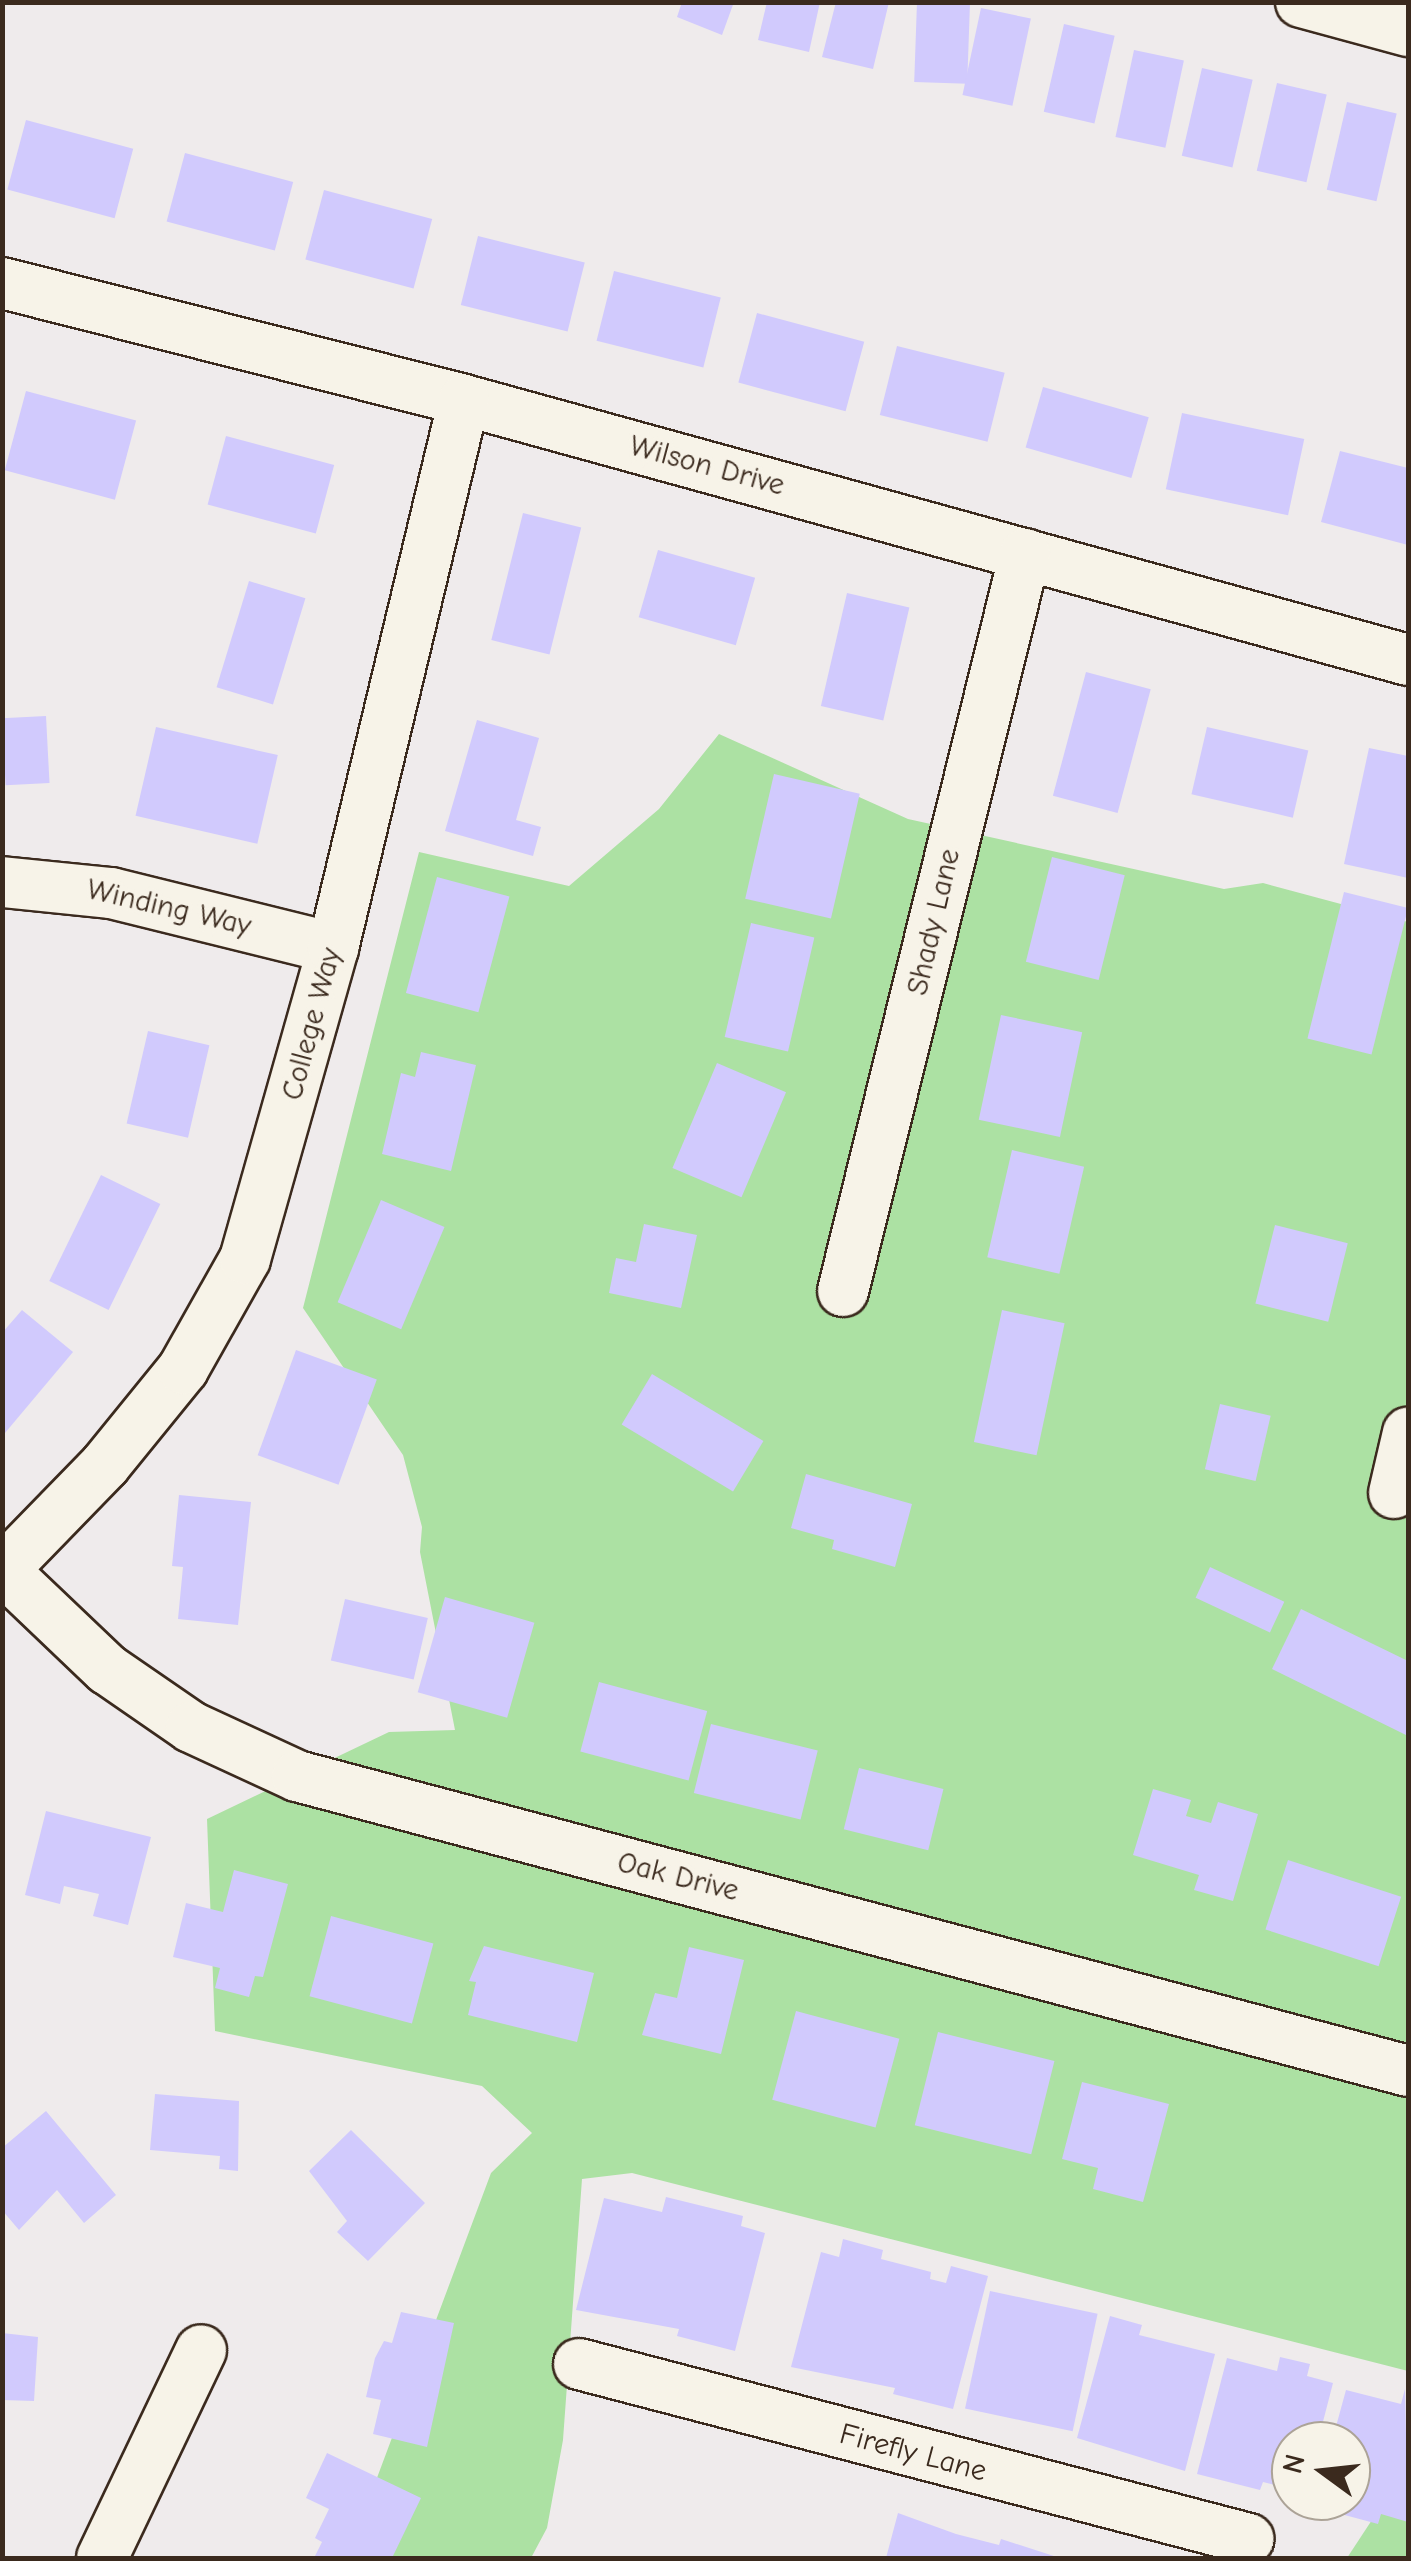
<!DOCTYPE html>
<html>
<head>
<meta charset="utf-8">
<style>
	body { margin:0 }
	#map { position:relative; width:1411px; height:2561px; overflow:hidden; background:#efebec; font-family:"Comic Neue",sans-serif }
	div>[style] { position:absolute }
	[style*='--x'] { left:calc(var(--x)*1px); top:calc(var(--y)*1px); width:calc(var(--w)*1px); rotate:calc(var(--a)*1deg) }
	.green>* { inset:0; background:#ace1a3 }
	.building>* { inset:0; background:#d1cafd; transform-origin:0 0 }
	.roads { filter:drop-shadow(2px 0 #3b2a1e) drop-shadow(-2px 0 #3b2a1e) drop-shadow(0 2px #3b2a1e) drop-shadow(0 -2px #3b2a1e) }
	.minor>* { height:50px; margin:-25px; padding:0 25px; transform-origin:25px; border-radius:25px; background:#f7f3e8 }
	span { translate:-50% -50%; white-space:nowrap; text-align:center; line-height:1.15; -webkit-text-stroke:8px #f7f3e8; paint-order:stroke }
	.street-label { font-size:30px; color:#3b2a1e }
	.frame { position:absolute; inset:0; border:5px solid #3b2a1e; pointer-events:none }
	.north { position:absolute; left:1271px; top:2421px; width:100px; height:100px; box-sizing:border-box; background:#f7f3e8; border:2px solid #aca397; border-radius:50%; rotate:285deg; font-size:28px; font-weight:700; line-height:40px; text-align:center; color:#3b2a1e }
	.north::after { content:''; display:block; margin:auto; width:35px; height:45px; background:#3b2a1e; clip-path:polygon(50% 0,100% 100%,50% 72%,0 100%) }
</style>
</head>
<body>
<div id="map">
	<div class="green">
		<div style="clip-path:polygon(719px 734px,908px 819px,1224px 889px,1263px 883px,1408px 922px,1408px 2371px,632px 2173px,582px 2179px,563px 2440px,547px 2528px,531px 2558px,347px 2558px,491px 2173px,532px 2133px,482px 2086px,215px 2031px,207px 1819px,389px 1732px,455px 1730px,420px 1552px,422px 1527px,403px 1455px,303px 1308px,419px 852px,569px 886px,659px 809px)"></div>
		<div style="clip-path:polygon(1408px 2465px,1408px 2558px,1347px 2558px)"></div>
	</div>
	<div class="building">
		<div style="clip-path:polygon(682px 2px,734px 2px,722px 35px,677px 17px)"></div>
		<div style="clip-path:polygon(767px 2px,820px 2px,809px 52px,758px 40px)"></div>
		<div style="clip-path:polygon(836px 2px,889px 2px,873px 69px,822px 57px)"></div>
		<div style="left:917px;top:2px;width:53px;height:80px;rotate:2deg"></div>
		<div style="left:981px;top:8px;width:51px;height:89px;rotate:12deg"></div>
		<div style="left:1064px;top:24px;width:52px;height:90px;rotate:13deg"></div>
		<div style="left:1134px;top:50px;width:51px;height:89px;rotate:12deg"></div>
		<div style="left:1202px;top:68px;width:52px;height:90px;rotate:13deg"></div>
		<div style="left:1277px;top:83px;width:51px;height:90px;rotate:13deg"></div>
		<div style="left:1347px;top:102px;width:51px;height:90px;rotate:13deg"></div>
		<div style="left:26px;top:120px;width:111px;height:72px;rotate:15deg"></div>
		<div style="left:185px;top:153px;width:112px;height:71px;rotate:15deg"></div>
		<div style="left:324px;top:190px;width:112px;height:72px;rotate:15deg"></div>
		<div style="left:478px;top:236px;width:110px;height:71px;rotate:14deg"></div>
		<div style="left:614px;top:271px;width:110px;height:72px;rotate:14deg"></div>
		<div style="left:757px;top:313px;width:111px;height:72px;rotate:15deg"></div>
		<div style="left:897px;top:346px;width:111px;height:71px;rotate:14deg"></div>
		<div style="left:1043px;top:387px;width:110px;height:63px;rotate:16deg"></div>
		<div style="left:26px;top:391px;width:114px;height:82px;rotate:15deg"></div>
		<div style="left:1182px;top:413px;width:125px;height:78px;rotate:12deg"></div>
		<div style="left:226px;top:436px;width:112px;height:71px;rotate:15deg"></div>
		<div style="clip-path:polygon(1340px 451px,1408px 468px,1408px 545px,1321px 522px)"></div>
		<div style="left:523px;top:513px;width:60px;height:131px;rotate:14deg"></div>
		<div style="left:658px;top:550px;width:101px;height:70px;rotate:16deg"></div>
		<div style="left:249px;top:581px;width:59px;height:111px;rotate:17deg"></div>
		<div style="left:847px;top:593px;width:64px;height:116px;rotate:13deg"></div>
		<div style="left:1086px;top:672px;width:67px;height:128px;rotate:15deg"></div>
		<div style="left:46px;top:716px;width:67px;height:44px;rotate:87deg"></div>
		<div style="clip-path:polygon(477px 720px,539px 738px,516px 820px,541px 827px,533px 856px,445px 831px)"></div>
		<div style="left:156px;top:727px;width:125px;height:91px;rotate:13deg"></div>
		<div style="left:1207px;top:727px;width:104px;height:69px;rotate:13deg"></div>
		<div style="clip-path:polygon(1369px 748px,1408px 756px,1408px 878px,1344px 864px)"></div>
		<div style="left:774px;top:774px;width:88px;height:128px;rotate:13deg"></div>
		<div style="left:1052px;top:857px;width:75px;height:108px;rotate:14deg"></div>
		<div style="left:437px;top:877px;width:75px;height:120px;rotate:15deg"></div>
		<div style="left:1344px;top:892px;width:66px;height:151px;rotate:14deg"></div>
		<div style="left:751px;top:923px;width:65px;height:117px;rotate:13deg"></div>
		<div style="left:1001px;top:1015px;width:83px;height:107px;rotate:12deg"></div>
		<div style="left:148px;top:1031px;width:63px;height:95px;rotate:13deg"></div>
		<div style="clip-path:polygon(421px 1052px,476px 1065px,451px 1171px,382px 1154px,401px 1073px,415px 1077px)"></div>
		<div style="left:717px;top:1063px;width:75px;height:114px;rotate:23deg"></div>
		<div style="left:1012px;top:1150px;width:74px;height:110px;rotate:13deg"></div>
		<div style="left:101px;top:1175px;width:66px;height:118px;rotate:26deg"></div>
		<div style="left:381px;top:1200px;width:69px;height:111px;rotate:23deg"></div>
		<div style="clip-path:polygon(644px 1224px,697px 1235px,681px 1308px,609px 1293px,616px 1258px,636px 1262px)"></div>
		<div style="left:1275px;top:1225px;width:75px;height:81px;rotate:14deg"></div>
		<div style="clip-path:polygon(22px 1310px,73px 1352px,5px 1433px,2px 1333px)"></div>
		<div style="left:1002px;top:1310px;width:64px;height:135px;rotate:12deg"></div>
		<div style="left:296px;top:1350px;width:86px;height:112px;rotate:20deg"></div>
		<div style="left:652px;top:1374px;width:130px;height:59px;rotate:31deg"></div>
		<div style="left:1220px;top:1404px;width:52px;height:67px;rotate:13deg"></div>
		<div style="clip-path:polygon(806px 1474px,912px 1504px,895px 1567px,832px 1549px,834px 1540px,791px 1528px)"></div>
		<div style="clip-path:polygon(179px 1495px,251px 1502px,238px 1625px,178px 1619px,183px 1567px,172px 1566px)"></div>
		<div style="left:1210px;top:1567px;width:82px;height:34px;rotate:25deg"></div>
		<div style="left:445px;top:1597px;width:93px;height:99px;rotate:16deg"></div>
		<div style="left:345px;top:1599px;width:85px;height:63px;rotate:13deg"></div>
		<div style="clip-path:polygon(1301px 1609px,1408px 1661px,1408px 1736px,1272px 1669px)"></div>
		<div style="left:599px;top:1682px;width:112px;height:72px;rotate:15deg"></div>
		<div style="left:711px;top:1724px;width:110px;height:71px;rotate:14deg"></div>
		<div style="left:859px;top:1768px;width:87px;height:63px;rotate:14deg"></div>
		<div style="clip-path:polygon(1153px 1789px,1191px 1800px,1186px 1816px,1211px 1823px,1218px 1802px,1258px 1814px,1233px 1901px,1194px 1890px,1199px 1875px,1133px 1855px)"></div>
		<div style="clip-path:polygon(46px 1811px,151px 1837px,128px 1925px,93px 1916px,99px 1894px,64px 1886px,60px 1904px,25px 1895px)"></div>
		<div style="left:1288px;top:1860px;width:119px;height:73px;rotate:18deg"></div>
		<div style="clip-path:polygon(234px 1870px,288px 1884px,263px 1977px,255px 1976px,249px 1997px,215px 1988px,220px 1968px,173px 1957px,186px 1903px,223px 1912px)"></div>
		<div style="left:331px;top:1916px;width:106px;height:83px;rotate:15deg"></div>
		<div style="clip-path:polygon(484px 1946px,594px 1973px,577px 2042px,468px 2015px,476px 1982px,469px 1981px)"></div>
		<div style="clip-path:polygon(689px 1947px,744px 1960px,721px 2054px,642px 2035px,655px 1993px,677px 1998px)"></div>
		<div style="left:796px;top:2011px;width:107px;height:92px;rotate:15deg"></div>
		<div style="left:938px;top:2032px;width:120px;height:96px;rotate:14deg"></div>
		<div style="clip-path:polygon(1082px 2082px,1169px 2104px,1143px 2202px,1093px 2189px,1098px 2168px,1062px 2159px)"></div>
		<div style="clip-path:polygon(155px 2094px,239px 2101px,238px 2171px,219px 2169px,220px 2156px,150px 2150px)"></div>
		<div style="clip-path:polygon(46px 2111px,116px 2195px,84px 2223px,57px 2190px,19px 2230px,2px 2210px,2px 2148px)"></div>
		<div style="clip-path:polygon(351px 2130px,425px 2203px,368px 2261px,337px 2232px,347px 2221px,309px 2171px)"></div>
		<div style="clip-path:polygon(666px 2197px,743px 2216px,741px 2226px,765px 2233px,735px 2351px,677px 2336px,679px 2329px,576px 2310px,604px 2198px,662px 2212px)"></div>
		<div style="clip-path:polygon(843px 2239px,883px 2250px,881px 2259px,931px 2272px,930px 2279px,946px 2283px,951px 2266px,988px 2276px,953px 2409px,893px 2394px,895px 2388px,791px 2367px,821px 2252px,839px 2257px)"></div>
		<div style="left:990px;top:2291px;width:110px;height:120px;rotate:12deg"></div>
		<div style="clip-path:polygon(401px 2312px,454px 2323px,427px 2447px,373px 2434px,381px 2400px,366px 2397px,375px 2358px,384px 2341px,392px 2343px)"></div>
		<div style="clip-path:polygon(1110px 2316px,1142px 2325px,1139px 2335px,1215px 2354px,1185px 2471px,1077px 2438px)"></div>
		<div style="clip-path:polygon(2px 2333px,38px 2337px,34px 2401px,2px 2400px)"></div>
		<div style="clip-path:polygon(1280px 2357px,1310px 2364px,1307px 2376px,1333px 2383px,1318px 2441px,1291px 2441px,1291px 2489px,1263px 2482px,1260px 2490px,1197px 2474px,1227px 2358px,1277px 2371px)"></div>
		<div style="clip-path:polygon(1405px 2389px,1408px 2522px,1381px 2514px,1378px 2524px,1315px 2507px,1317px 2501px,1351px 2501px,1351px 2441px,1332px 2441px,1346px 2390px,1401px 2404px)"></div>
		<div style="clip-path:polygon(327px 2453px,421px 2498px,392px 2558px,314px 2558px,322px 2542px,315px 2538px,329px 2509px,306px 2498px)"></div>
		<div style="clip-path:polygon(898px 2513px,956px 2534px,999px 2545px,1001px 2539px,1060px 2558px,886px 2558px)"></div>
	</div>
	<div class="roads">
		<div class="minor">
			<div style="--x:1301;--y:2;--w:111;--a:15.2"></div>
			<div style="--x:2;--y:283;--w:477;--a:14.2"></div>
			<div style="--x:464;--y:400;--w:979;--a:15.4"></div>
			<div style="--x:2;--y:882;--w:110;--a:5.8"></div>
			<div style="--x:111;--y:893;--w:229;--a:13.9"></div>
			<div style="--x:843;--y:1291;--w:759;--a:-76.13"></div>
			<div style="--x:1394;--y:1493;--w:62;--a:-76.9"></div>
			<div style="--x:3;--y:1570;--w:144;--a:43.6"></div>
			<div style="--x:107;--y:1669;--w:102;--a:34.6"></div>
			<div style="--x:191;--y:1727;--w:117;--a:24.8"></div>
			<div style="--x:297;--y:1776;--w:1149;--a:14.87"></div>
			<div style="--x:2;--y:1571;--w:148;--a:-45.8"></div>
			<div style="--x:105;--y:1465;--w:124;--a:-50.9"></div>
			<div style="--x:183;--y:1369;--w:126;--a:-60.6"></div>
			<div style="--x:245;--y:1259;--w:323;--a:-74.2"></div>
			<div style="--x:333;--y:948;--w:563;--a:-76.56"></div>
			<div style="--x:579;--y:2364;--w:692;--a:14.64"></div>
			<div style="--x:102;--y:2558;--w:230;--a:-64.5"></div>
		</div>
	</div>
	<div class="street-label">
		<span style="left:707px;top:466px;rotate:15deg">Wilson Drive</span>
		<span style="left:169px;top:908px;rotate:13deg">Winding Way</span>
		<span style="left:934px;top:922px;rotate:-77deg">Shady Lane</span>
		<span style="left:312px;top:1024px;rotate:-75deg">College Way</span>
		<span style="left:678px;top:1877px;rotate:14deg">Oak Drive</span>
		<span style="left:913px;top:2453px;rotate:15deg">Firefly Lane</span>
	</div>
	<div class="frame"></div>
	<div class="north">N</div>
</div>
</body>
</html>
